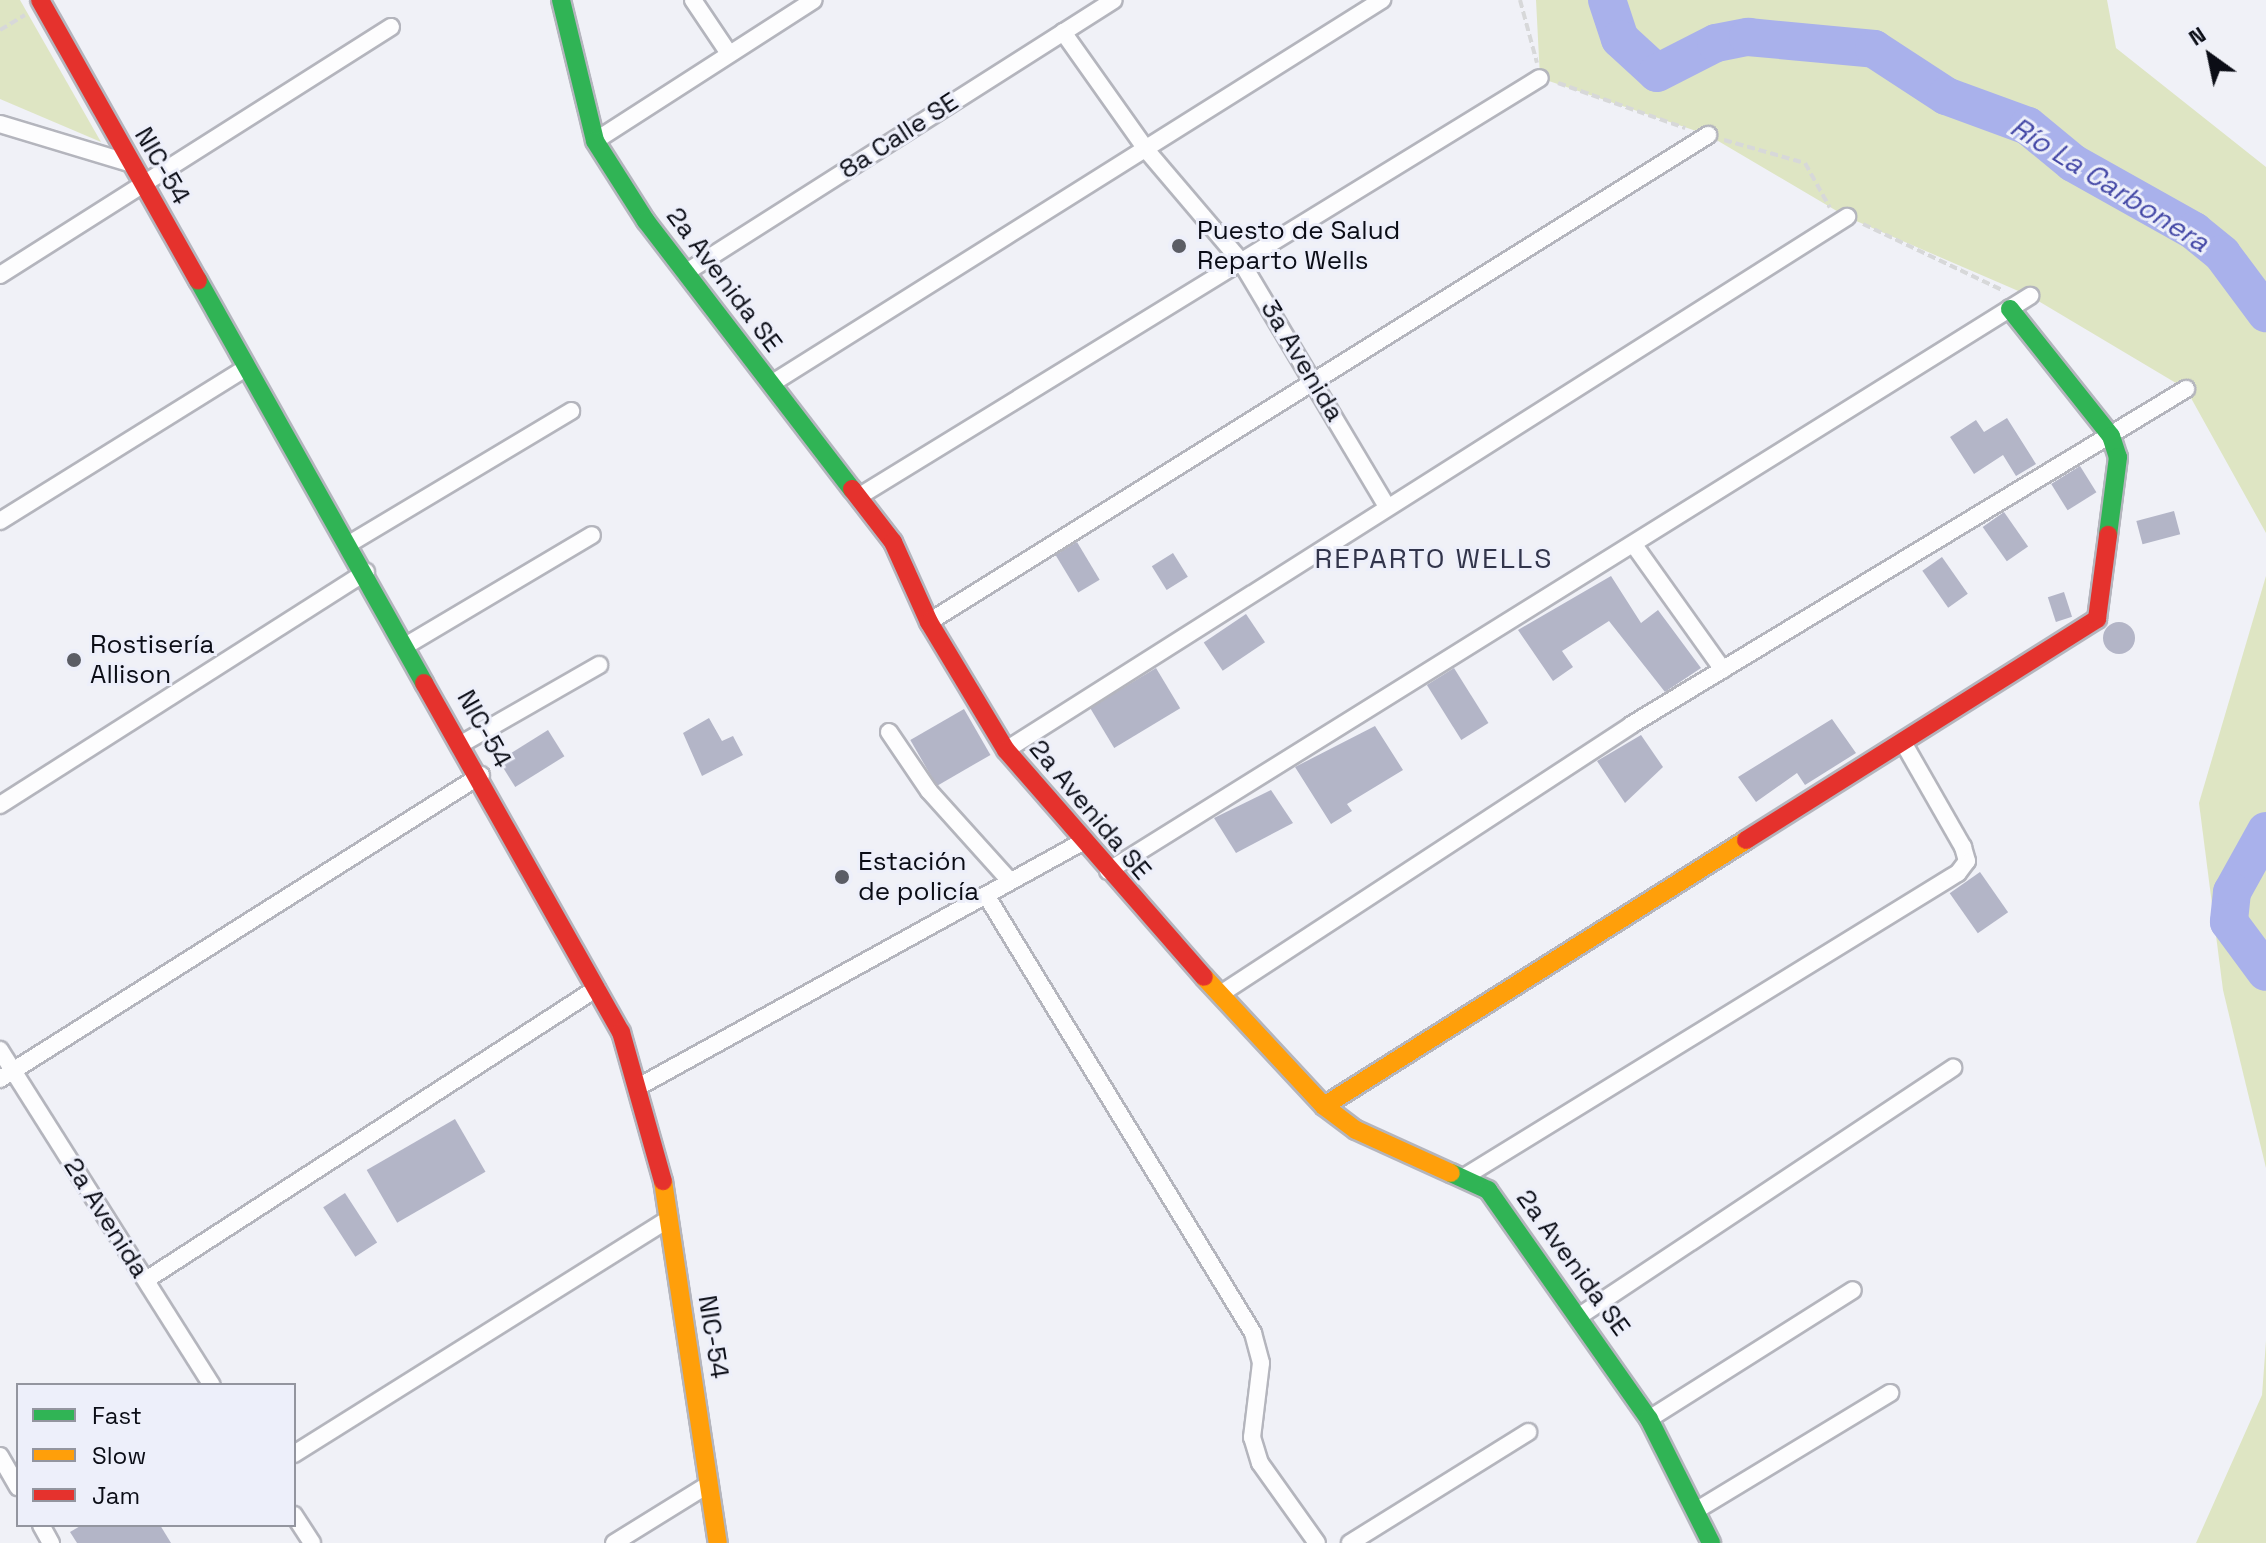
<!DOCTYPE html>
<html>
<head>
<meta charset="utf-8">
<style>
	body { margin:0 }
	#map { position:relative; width:2266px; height:1543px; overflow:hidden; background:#f0f1f7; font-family:"Space Grotesk",sans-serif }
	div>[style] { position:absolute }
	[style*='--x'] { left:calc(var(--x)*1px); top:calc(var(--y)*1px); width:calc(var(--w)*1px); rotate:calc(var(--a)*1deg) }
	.green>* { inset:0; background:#dee5c3 }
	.river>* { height:38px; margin:-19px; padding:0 19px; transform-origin:19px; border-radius:19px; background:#a9b1eb }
	.building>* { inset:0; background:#b3b5c7; transform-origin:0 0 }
	.round { border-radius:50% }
	.path>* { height:4px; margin-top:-2px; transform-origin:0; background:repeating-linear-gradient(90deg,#d7d8d9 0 8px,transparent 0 12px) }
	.roads { filter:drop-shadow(2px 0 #b4b5bd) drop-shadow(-2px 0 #b4b5bd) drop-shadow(0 2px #b4b5bd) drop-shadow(0 -2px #b4b5bd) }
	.street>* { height:16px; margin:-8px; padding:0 8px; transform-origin:8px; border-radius:8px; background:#fdfdfe }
	.fast>* { height:18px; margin:-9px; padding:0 9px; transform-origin:9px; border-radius:9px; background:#30b455 }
	.slow>* { height:18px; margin:-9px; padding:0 9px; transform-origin:9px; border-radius:9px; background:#ff9f0a }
	.jam>* { height:18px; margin:-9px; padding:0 9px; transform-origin:9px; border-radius:9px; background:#e5322d }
	.dots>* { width:22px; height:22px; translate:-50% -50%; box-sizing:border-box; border:4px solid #edeffa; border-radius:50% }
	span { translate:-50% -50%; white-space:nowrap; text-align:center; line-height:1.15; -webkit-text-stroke:6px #edeffa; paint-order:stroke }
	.street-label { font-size:26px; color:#0b0d16 }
	.poi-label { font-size:26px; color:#0b0d16 }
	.left { translate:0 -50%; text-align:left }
	.water-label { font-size:28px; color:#4448a6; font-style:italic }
	.neighbourhood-label { font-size:28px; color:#32354b; letter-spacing:2px }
	.legend { position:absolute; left:16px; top:1383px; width:280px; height:144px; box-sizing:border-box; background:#edeffa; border:2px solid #93959f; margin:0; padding:10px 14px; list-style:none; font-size:24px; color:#0b0d16 }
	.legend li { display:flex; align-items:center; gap:16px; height:40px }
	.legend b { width:40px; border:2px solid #93959f }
	.north { position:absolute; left:2170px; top:16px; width:80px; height:80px; -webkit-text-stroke:6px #edeffa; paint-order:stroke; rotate:327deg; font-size:22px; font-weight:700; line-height:32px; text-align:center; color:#0b0d16 }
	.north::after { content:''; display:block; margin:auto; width:28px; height:36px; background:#0b0d16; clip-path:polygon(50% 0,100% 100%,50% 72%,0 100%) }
</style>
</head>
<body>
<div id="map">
	<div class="green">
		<div style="clip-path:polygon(0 0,20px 0,101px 142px,0 99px)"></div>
		<div style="clip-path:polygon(1536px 0,2107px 0,2116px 48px,2266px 167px,2266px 533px,2186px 389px,2030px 296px,1847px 217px,1708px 135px,1540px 78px)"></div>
		<div style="clip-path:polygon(2266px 576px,2266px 1168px,2223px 990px,2199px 803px)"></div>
		<div style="clip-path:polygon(2266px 1341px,2266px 1543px,2196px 1543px,2262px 1395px)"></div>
	</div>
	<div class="river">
		<div style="--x:1607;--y:0;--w:41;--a:71.6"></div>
		<div style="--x:1620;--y:39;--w:50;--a:42.6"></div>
		<div style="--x:1657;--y:73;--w:66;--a:-27"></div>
		<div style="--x:1716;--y:43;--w:33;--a:-11"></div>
		<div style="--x:1748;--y:37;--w:127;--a:5.4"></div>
		<div style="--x:1874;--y:49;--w:86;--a:33.1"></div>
		<div style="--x:1946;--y:96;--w:87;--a:20.1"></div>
		<div style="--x:2028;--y:126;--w:58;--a:39.4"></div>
		<div style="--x:2073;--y:163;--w:139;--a:29.3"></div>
		<div style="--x:2194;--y:231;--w:36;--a:39"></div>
		<div style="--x:2222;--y:254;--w:74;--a:53.3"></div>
		<div style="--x:2266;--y:831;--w:70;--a:119.1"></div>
		<div style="--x:2232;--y:892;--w:30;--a:96"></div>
		<div style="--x:2229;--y:922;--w:62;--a:53.5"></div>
	</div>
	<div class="building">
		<div style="clip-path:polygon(2007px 418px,2036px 464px,2016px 476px,2003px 455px,1974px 474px,1950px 437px,1976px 420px,1984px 432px)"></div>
		<div style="left:2080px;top:466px;width:31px;height:34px;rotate:58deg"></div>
		<div style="left:2174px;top:511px;width:24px;height:39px;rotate:75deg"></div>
		<div style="left:2004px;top:512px;width:42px;height:26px;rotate:55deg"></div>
		<div style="left:1077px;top:542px;width:44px;height:25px;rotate:59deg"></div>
		<div style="left:1173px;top:553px;width:28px;height:25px;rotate:58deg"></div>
		<div style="left:1942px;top:557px;width:45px;height:24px;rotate:55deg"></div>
		<div style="clip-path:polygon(1611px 576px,1641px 623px,1658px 610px,1701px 668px,1665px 692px,1609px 621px,1562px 651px,1573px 667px,1553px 681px,1518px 630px)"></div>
		<div style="left:2064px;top:592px;width:26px;height:17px;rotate:72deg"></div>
		<div style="left:1246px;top:614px;width:34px;height:51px;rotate:56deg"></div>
		<div class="round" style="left:2103px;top:622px;width:32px;height:32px"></div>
		<div style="left:1156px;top:668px;width:47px;height:77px;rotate:59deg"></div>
		<div style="left:1454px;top:668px;width:65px;height:32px;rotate:58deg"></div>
		<div style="left:964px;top:709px;width:53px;height:62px;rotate:60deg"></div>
		<div style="clip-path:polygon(709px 718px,722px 741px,733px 736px,743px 755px,702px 776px,683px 733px)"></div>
		<div style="clip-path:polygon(1832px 719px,1856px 753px,1805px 785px,1797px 773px,1756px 802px,1738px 777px)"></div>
		<div style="clip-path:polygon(1375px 726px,1403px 770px,1347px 804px,1352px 811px,1331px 824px,1295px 767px)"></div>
		<div style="left:548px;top:730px;width:31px;height:58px;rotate:58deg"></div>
		<div style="clip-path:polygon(1641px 735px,1663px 767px,1625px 803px,1597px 761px)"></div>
		<div style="clip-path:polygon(1271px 790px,1293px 823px,1236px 853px,1214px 818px)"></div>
		<div style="left:1980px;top:872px;width:49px;height:37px;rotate:55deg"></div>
		<div style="left:455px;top:1119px;width:61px;height:102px;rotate:60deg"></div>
		<div style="left:345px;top:1193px;width:59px;height:26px;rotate:57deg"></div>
		<div style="clip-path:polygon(82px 1525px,160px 1525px,171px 1543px,77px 1543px,70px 1532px)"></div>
	</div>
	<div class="path">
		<div style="--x:1520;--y:0;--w:65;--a:74.9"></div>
		<div style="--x:0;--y:30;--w:29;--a:-31"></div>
		<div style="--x:1558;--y:83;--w:135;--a:19.5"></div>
		<div style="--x:1724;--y:140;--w:84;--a:15.9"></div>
		<div style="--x:1805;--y:163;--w:51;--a:60.9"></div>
		<div style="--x:1863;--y:224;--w:156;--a:25.4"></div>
	</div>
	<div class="roads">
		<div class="street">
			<div style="--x:693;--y:0;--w:63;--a:56.1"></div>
			<div style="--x:1063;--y:32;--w:147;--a:54.7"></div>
			<div style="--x:1148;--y:152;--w:142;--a:49.6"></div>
			<div style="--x:1240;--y:260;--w:287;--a:59.2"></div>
			<div style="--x:0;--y:124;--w:135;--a:16.8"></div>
			<div style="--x:595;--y:141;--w:260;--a:-32.8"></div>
			<div style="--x:685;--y:273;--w:508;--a:-32.47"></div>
			<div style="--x:0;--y:275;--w:463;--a:-32.4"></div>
			<div style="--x:771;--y:384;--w:722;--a:-32.15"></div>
			<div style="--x:858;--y:497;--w:800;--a:-31.57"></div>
			<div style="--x:0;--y:521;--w:291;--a:-31.9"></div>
			<div style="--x:349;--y:544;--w:259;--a:-30.9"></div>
			<div style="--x:1634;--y:545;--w:153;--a:54.5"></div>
			<div style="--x:929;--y:622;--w:919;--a:-32.01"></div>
			<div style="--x:407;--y:645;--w:215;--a:-30.7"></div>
			<div style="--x:889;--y:732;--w:71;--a:55.9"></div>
			<div style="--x:929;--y:791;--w:121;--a:48"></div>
			<div style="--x:463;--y:743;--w:157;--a:-29.8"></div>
			<div style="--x:1006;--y:750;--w:996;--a:-32.37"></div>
			<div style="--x:0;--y:805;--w:434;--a:-32.5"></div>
			<div style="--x:1108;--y:871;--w:1087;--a:-31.95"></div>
			<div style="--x:986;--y:895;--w:513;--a:58.63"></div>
			<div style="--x:1253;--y:1333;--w:31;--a:75"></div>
			<div style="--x:1261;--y:1363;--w:75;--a:96.9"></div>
			<div style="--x:1252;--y:1437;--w:27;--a:73"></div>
			<div style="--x:1260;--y:1463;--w:98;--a:54.5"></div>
			<div style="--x:1222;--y:993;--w:489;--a:-33.2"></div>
			<div style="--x:1631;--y:725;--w:649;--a:-31.19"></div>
			<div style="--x:0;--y:1050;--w:396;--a:57.7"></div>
			<div style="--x:0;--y:1079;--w:569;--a:-32.29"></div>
			<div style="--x:638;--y:1087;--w:509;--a:-28.88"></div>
			<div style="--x:1464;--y:1177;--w:580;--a:-31.61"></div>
			<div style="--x:1958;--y:873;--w:15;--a:-53"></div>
			<div style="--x:1967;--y:861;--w:15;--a:-106"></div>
			<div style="--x:1963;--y:847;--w:119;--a:-119.8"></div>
			<div style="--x:146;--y:1280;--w:537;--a:-32.92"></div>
			<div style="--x:1581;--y:1315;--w:447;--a:-33.6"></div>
			<div style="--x:1649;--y:1419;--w:241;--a:-32.3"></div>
			<div style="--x:294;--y:1454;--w:442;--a:-32.1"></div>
			<div style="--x:0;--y:1456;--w:36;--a:60"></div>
			<div style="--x:1697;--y:1510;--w:226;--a:-31.2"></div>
			<div style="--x:294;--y:1515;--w:33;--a:57"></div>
			<div style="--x:41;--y:1525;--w:21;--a:61"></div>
			<div style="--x:614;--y:1543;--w:112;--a:-31.8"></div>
			<div style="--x:1350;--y:1543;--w:210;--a:-31.9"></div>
		</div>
		<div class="fast">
			<div style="--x:561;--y:0;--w:145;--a:76.4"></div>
			<div style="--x:595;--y:141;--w:95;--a:57.5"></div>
			<div style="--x:646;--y:221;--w:338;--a:52.5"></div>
			<div style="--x:198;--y:280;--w:462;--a:60.7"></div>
			<div style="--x:2010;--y:309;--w:162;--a:51.5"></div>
			<div style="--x:2111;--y:436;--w:22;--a:72"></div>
			<div style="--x:2118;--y:457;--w:79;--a:97.3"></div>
			<div style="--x:1451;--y:1173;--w:41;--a:24.7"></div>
			<div style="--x:1488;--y:1190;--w:280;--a:54.9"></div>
			<div style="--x:1649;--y:1419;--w:139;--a:63.4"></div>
		</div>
		<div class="slow">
			<div style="--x:1204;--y:977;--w:176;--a:47.1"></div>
			<div style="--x:1324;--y:1106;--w:40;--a:37"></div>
			<div style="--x:1356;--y:1130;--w:104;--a:24.4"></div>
			<div style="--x:1324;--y:1106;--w:499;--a:-32.2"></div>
			<div style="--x:663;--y:1181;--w:366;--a:81.4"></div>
		</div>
		<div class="jam">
			<div style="--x:40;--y:0;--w:322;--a:60.6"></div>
			<div style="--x:852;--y:489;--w:67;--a:52.3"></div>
			<div style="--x:893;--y:542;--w:88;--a:65.8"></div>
			<div style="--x:929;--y:622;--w:149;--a:59"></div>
			<div style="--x:1006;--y:750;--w:301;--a:48.9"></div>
			<div style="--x:424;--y:683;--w:401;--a:60.6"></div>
			<div style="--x:621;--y:1032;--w:155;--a:74.3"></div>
			<div style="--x:1746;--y:840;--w:415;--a:-32.2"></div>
			<div style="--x:2097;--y:619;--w:85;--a:-82.5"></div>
		</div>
	</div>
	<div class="dots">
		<div style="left:1179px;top:246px;background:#5b5d65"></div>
		<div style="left:74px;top:660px;background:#5b5d65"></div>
		<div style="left:842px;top:877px;background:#5b5d65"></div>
	</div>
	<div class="street-label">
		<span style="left:899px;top:136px;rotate:-33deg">8a Calle SE</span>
		<span style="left:162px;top:166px;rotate:60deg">NIC-54</span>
		<span style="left:724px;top:280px;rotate:53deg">2a Avenida SE</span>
		<span style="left:1302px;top:361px;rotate:59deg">3a Avenida</span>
		<span style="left:484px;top:729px;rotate:61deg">NIC-54</span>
		<span style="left:1090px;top:810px;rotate:50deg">2a Avenida SE</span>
		<span style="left:106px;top:1218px;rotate:58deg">2a Avenida</span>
		<span style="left:1573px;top:1263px;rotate:54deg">2a Avenida SE</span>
		<span style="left:713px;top:1337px;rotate:81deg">NIC-54</span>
	</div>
	<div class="poi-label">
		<span class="left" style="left:1197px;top:246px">Puesto de Salud<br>Reparto Wells</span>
		<span class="left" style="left:90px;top:660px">Rostisería<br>Allison</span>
		<span class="left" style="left:858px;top:877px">Estación<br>de policía</span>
	</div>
	<div class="water-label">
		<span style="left:2110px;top:184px;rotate:32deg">Río La Carbonera</span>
	</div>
	<div class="neighbourhood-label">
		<span style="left:1434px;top:558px">REPARTO WELLS</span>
	</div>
	<ul class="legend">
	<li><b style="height:10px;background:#30b455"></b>Fast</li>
	<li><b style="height:10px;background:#ff9f0a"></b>Slow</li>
	<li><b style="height:10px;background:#e5322d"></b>Jam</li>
	</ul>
	<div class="north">N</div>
</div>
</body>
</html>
